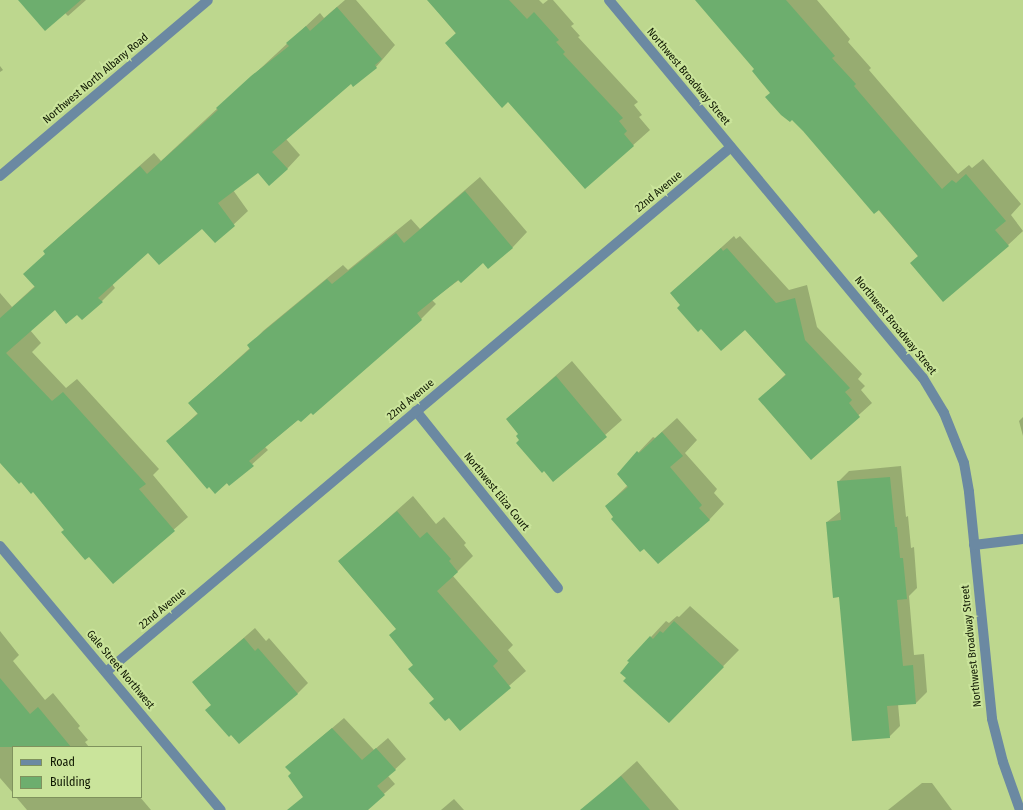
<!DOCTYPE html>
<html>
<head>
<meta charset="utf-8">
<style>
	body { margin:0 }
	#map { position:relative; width:1023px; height:810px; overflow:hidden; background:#bdd78e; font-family:"Fira Sans Condensed",sans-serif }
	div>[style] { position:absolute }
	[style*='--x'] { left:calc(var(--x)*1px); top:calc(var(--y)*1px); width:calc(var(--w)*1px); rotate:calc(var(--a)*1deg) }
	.shadow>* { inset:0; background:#0003 }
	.building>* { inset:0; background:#6dae6e }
	.minor>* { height:10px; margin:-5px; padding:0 5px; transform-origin:5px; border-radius:5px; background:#6b89a2 }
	span { translate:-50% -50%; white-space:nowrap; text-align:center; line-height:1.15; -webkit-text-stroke:4px #cae49b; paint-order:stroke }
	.street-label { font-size:11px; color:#0e1600 }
	.legend { position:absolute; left:12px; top:746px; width:130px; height:52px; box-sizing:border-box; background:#cae49b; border:1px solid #7f925d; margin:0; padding:5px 7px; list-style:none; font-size:12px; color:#0e1600 }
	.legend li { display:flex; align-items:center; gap:8px; height:20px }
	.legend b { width:20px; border:1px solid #7f925d }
</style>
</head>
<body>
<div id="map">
	<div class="shadow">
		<div style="clip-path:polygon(20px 0,86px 0,68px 16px,65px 13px)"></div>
		<div style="clip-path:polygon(345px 0,356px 0,395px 45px,376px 67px,351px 83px,286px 139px,300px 155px,287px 169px,258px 172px,233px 190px,248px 211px,215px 242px,202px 227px,148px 251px,112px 284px,115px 288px,102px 301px,77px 313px,55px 309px,30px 330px,41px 343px,32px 352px,66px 388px,77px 379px,159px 469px,153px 475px,188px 517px,113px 583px,33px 490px,0 461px,0 293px,12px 307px,35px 286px,46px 253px,58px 238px,154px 153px,161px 161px,320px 13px,324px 18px)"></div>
		<div style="clip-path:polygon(428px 0,539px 0,543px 4px,548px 0,553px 0,574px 24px,571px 26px,580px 36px,578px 37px,638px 102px,634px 105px,642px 115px,639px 117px,650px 130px,585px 188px)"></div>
		<div style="clip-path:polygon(698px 0,817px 0,850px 39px,848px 42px,871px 68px,869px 70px,958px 174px,969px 165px,972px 168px,983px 159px,1021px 204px,1011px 215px,1023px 231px,1008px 245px,918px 256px)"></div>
		<div style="clip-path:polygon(0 66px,3px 70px,0 72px)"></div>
		<div style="clip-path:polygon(480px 177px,527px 232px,513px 247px,488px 267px,483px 262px,432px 300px,436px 304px,421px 319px,265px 447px,268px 450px,229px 485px,168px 441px,198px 413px,189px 403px,250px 348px,249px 346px,263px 331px,343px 265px,348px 270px,411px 219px,420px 229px)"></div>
		<div style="clip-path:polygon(734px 236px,736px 239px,740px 236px,789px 290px,807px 285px,817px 327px,862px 374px,858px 379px,865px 386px,861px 390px,872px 403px,811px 458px,760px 399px,786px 374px,745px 329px,681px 305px,671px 293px)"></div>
		<div style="clip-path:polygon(572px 361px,622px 420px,554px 480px,520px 440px,519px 434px,507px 419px)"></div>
		<div style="clip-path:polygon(1023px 417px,1023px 436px,1019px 421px)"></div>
		<div style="clip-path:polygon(677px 418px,697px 440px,685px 453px,717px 489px,714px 493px,724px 504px,709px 520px,615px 516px,606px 506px,628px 485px,618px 474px,653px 437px,655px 438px)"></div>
		<div style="clip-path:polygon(901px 466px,906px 517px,908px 516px,911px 548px,914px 547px,917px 588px,909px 596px,914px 655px,924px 654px,927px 692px,916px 703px,898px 704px,900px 726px,889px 737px,839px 596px,827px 522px,841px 511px,838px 482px,849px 471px)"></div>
		<div style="clip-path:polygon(413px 496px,436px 524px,444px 517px,466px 543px,464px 545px,473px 556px,453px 576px,513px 645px,508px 650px,526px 671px,460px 729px,435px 699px,397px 629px,339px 562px)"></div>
		<div style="clip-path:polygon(690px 606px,739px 650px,684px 706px,627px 678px,651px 637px,666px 621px,669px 623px,677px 616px,679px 617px)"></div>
		<div style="clip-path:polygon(255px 628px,266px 641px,269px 638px,308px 683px,297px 694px,212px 705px,193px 682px)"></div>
		<div style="clip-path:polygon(0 631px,19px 655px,13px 661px,45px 700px,53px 693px,80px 726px,78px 728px,88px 740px,85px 742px,89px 747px,13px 747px,13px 793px,0 778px)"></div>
		<div style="clip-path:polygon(344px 718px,374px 750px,388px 738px,406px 759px,388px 776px,395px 784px,366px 810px,311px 810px,292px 773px,298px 757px)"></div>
		<div style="clip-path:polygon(637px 761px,679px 810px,583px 810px)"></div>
		<div style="clip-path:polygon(922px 783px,932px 783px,952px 810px,888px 810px)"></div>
		<div style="clip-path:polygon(16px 797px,140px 797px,151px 810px,27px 810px)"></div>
		<div style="clip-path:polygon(454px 799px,464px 810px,441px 810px)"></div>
	</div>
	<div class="building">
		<div style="clip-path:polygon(18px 0,81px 0,45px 31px)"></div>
		<div style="clip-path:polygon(427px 0,509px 0,527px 19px,534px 12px,559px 40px,556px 42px,565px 52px,563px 54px,623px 118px,619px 121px,627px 131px,624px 134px,634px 146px,585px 189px,508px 102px,502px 108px,445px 43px,456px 33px)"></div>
		<div style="clip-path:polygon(695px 0,786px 0,835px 56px,832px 58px,856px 84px,854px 86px,942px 189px,952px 180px,956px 183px,966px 174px,1006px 221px,995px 230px,1009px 246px,943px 302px,910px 263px,918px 256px,879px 210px,874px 214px,803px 131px,792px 120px,790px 122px,781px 115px,765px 97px,770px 93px,752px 71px,754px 69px)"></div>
		<div style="clip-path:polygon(337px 7px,382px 59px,375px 65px,377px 68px,353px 87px,351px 84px,272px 152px,288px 169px,269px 186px,258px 173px,218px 203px,235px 226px,215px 243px,202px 229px,159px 265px,148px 253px,98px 298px,103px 302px,82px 320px,77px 315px,66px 324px,55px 310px,6px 353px,52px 401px,63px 392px,146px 484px,139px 489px,175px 531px,113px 584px,89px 557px,85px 560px,61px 532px,64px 530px,33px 492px,31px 494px,21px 482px,19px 484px,0 463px,0 318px,35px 287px,23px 274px,45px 254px,43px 251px,140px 166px,147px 174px,218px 110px,216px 108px,251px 76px,289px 46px,286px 43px,306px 26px,310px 31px)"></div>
		<div style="clip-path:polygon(465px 191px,513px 248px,488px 269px,483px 263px,461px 283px,458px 280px,417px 313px,422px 320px,313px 415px,311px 413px,301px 422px,298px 420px,249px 461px,254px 466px,229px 486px,227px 483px,215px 494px,209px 487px,207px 489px,166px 441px,198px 414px,188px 403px,250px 349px,247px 345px,327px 279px,332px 284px,396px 233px,404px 243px)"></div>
		<div style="clip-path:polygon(721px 248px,723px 251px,727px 248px,776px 303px,795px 298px,805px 340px,850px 388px,845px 392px,852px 400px,849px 403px,860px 417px,811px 460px,758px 399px,786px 375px,745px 330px,721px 351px,701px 329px,698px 332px,677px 308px,680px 305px,670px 293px)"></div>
		<div style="clip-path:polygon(556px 376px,607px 437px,553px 482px,544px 471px,542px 473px,516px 443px,519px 440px,516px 436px,518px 434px,506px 419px)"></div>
		<div style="clip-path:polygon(662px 432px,683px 456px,670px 467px,702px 505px,699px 508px,710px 520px,658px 564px,644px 549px,640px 552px,611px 519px,613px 517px,605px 506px,628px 487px,617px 474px,637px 451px,639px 453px)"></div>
		<div style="clip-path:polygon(890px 477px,895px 527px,897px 527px,900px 558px,903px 558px,907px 599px,897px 600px,903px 666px,913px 665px,916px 704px,887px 706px,890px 738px,852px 741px,839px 597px,833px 598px,826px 522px,841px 520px,837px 481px)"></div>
		<div style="clip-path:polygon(397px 511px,420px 538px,427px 532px,451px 559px,449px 561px,458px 572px,437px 591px,498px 661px,493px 666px,511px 688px,460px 731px,449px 718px,445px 721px,429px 703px,434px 699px,408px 669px,413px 665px,389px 635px,396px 629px,338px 561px)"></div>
		<div style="clip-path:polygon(674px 621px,724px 667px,669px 723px,623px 681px,626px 678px,620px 673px,629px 662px,627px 661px,650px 636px,653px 639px,660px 631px,663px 633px)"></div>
		<div style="clip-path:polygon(244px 638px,255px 651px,258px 648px,298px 694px,239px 744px,231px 735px,229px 737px,205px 710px,211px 705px,192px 682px)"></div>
		<div style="clip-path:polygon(0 678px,30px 714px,38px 707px,71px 747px,0 747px)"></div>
		<div style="clip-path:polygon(332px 728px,362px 760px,376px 748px,396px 770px,377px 786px,385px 795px,368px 810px,287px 810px,303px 797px,288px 776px,291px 773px,285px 767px)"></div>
		<div style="clip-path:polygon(621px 776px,650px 810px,580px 810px)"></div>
	</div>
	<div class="minor">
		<div style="--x:609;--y:0;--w:491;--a:50.3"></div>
		<div style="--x:923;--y:378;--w:41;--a:59"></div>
		<div style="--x:944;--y:413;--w:54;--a:68.2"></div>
		<div style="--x:964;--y:463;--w:29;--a:80"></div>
		<div style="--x:969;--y:492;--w:228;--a:84.2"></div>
		<div style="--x:992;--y:719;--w:44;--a:75.7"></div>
		<div style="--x:1003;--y:762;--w:51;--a:70.5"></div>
		<div style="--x:0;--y:176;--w:272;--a:-40.2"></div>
		<div style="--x:416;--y:411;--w:227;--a:51.3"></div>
		<div style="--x:974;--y:545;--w:49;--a:-7"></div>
		<div style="--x:0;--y:546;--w:344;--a:50.1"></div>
		<div style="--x:106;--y:672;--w:816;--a:-40.03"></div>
	</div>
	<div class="street-label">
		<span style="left:688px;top:77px;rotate:50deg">Northwest Broadway Street</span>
		<span style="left:96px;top:79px;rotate:-40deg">Northwest North Albany Road</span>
		<span style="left:659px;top:192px;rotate:-40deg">22nd Avenue</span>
		<span style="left:895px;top:326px;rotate:51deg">Northwest Broadway Street</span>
		<span style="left:411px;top:400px;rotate:-40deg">22nd Avenue</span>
		<span style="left:496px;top:492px;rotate:51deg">Northwest Eliza Court</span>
		<span style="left:163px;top:609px;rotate:-40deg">22nd Avenue</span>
		<span style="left:972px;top:646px;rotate:-96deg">Northwest Broadway Street</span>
		<span style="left:120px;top:670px;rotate:50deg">Gale Street Northwest</span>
	</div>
	<ul class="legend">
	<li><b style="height:5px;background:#6b89a2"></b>Road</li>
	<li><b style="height:11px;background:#6dae6e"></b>Building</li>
	</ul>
</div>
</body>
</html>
